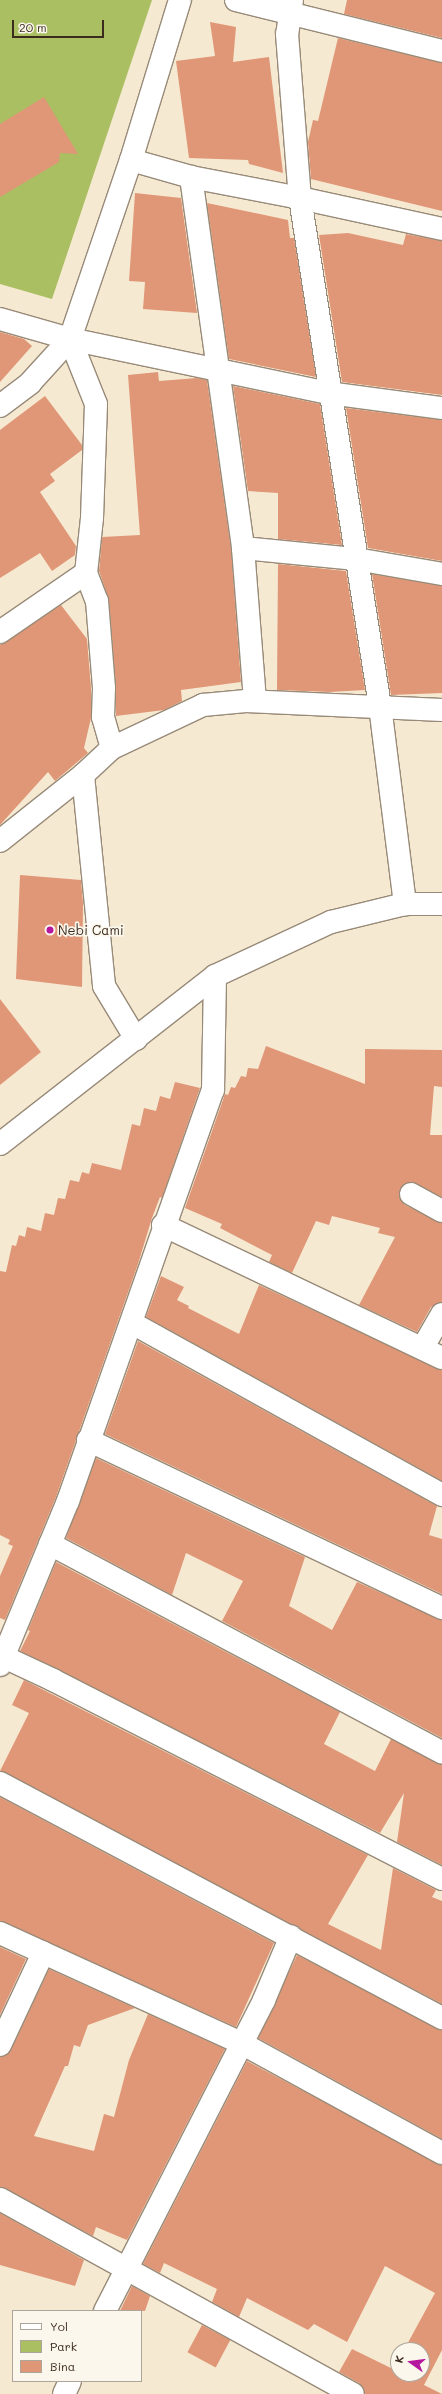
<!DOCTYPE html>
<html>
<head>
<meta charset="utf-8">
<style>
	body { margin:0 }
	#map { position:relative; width:442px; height:2394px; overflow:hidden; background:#f6e9d2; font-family:Mali,sans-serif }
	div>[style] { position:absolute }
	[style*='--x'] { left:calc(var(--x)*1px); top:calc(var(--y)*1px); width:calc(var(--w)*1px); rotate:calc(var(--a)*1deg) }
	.green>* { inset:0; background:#aabe62 }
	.building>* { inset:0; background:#e09777; transform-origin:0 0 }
	.roads { filter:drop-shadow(1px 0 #988a78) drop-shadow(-1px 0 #988a78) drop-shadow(0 1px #988a78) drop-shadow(0 -1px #988a78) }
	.minor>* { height:22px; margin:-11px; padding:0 11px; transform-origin:11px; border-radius:11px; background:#fff }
	.dots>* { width:11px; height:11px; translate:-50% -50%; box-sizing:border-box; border:2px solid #fbf7ec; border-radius:50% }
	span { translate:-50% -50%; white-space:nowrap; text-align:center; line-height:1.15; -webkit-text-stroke:3.5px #fbf7ec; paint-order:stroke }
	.poi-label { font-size:13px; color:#3b2a1e }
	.left { translate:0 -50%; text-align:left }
	.legend { position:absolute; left:12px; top:2310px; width:130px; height:72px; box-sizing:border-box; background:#fbf7ec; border:1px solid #aea59a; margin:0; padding:5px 7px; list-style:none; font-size:12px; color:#3b2a1e }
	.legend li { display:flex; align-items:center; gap:8px; height:20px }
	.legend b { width:20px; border:1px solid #aea59a }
	.north { position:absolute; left:390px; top:2342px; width:40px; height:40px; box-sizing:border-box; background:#fbf7ec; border:1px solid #aea59a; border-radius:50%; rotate:284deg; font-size:11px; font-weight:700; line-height:16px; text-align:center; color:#3b2a1e }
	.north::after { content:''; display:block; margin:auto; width:14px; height:18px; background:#b5179e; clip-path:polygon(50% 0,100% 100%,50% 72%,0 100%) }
	.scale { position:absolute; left:12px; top:20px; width:92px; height:18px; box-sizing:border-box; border:2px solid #3b2a1e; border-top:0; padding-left:5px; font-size:12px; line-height:14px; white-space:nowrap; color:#3b2a1e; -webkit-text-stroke:3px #fbf7ec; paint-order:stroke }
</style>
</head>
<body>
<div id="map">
	<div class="green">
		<div style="clip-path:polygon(0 0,152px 0,52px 299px,0 284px)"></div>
	</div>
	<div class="building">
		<div style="clip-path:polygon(347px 0,442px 0,442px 38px,344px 14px)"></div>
		<div style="clip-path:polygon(210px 22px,236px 27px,233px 62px,269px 57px,283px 173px,249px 164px,248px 160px,189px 158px,176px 61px,215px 56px)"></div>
		<div style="clip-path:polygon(338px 38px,442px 63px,442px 211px,311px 179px,308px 142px,313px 120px,318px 121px)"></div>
		<div style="clip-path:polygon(44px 97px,78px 154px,60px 153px,59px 162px,0 197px,0 124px)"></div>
		<div style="clip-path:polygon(135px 193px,181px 198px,197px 313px,143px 309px,145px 282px,129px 281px)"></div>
		<div style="clip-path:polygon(207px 203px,288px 220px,290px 238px,294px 238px,316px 377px,229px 359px)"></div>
		<div style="clip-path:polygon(348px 233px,403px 245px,406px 234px,442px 241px,442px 395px,342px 382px,319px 235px)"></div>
		<div style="clip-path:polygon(0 332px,24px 339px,32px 346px,0 382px)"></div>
		<div style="clip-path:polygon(158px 372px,159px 381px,197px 378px,207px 380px,231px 549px,241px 682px,181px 690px,182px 701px,164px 710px,116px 716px,116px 687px,109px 600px,99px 571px,102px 537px,140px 535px,128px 375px)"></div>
		<div style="clip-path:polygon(233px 386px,320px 404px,342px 545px,278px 539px,278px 493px,248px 491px)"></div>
		<div style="clip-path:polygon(45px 396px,82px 445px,82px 450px,50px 474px,55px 481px,40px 492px,76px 546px,75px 555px,52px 571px,40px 553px,0 578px,0 430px)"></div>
		<div style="clip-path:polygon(346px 408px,442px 420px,442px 561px,368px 548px)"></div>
		<div style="clip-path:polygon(278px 564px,346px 571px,365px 690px,330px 692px,277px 690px)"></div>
		<div style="clip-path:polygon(372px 574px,442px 586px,442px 693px,391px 695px)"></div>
		<div style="clip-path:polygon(61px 605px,87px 639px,91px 688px,91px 718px,84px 748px,88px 753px,55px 781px,48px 772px,0 825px,0 645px)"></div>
		<div style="clip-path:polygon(20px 875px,81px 880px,83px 903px,82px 987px,16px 979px)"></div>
		<div style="clip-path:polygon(0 999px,41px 1052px,0 1085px)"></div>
		<div style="clip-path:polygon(266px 1046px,365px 1084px,365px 1049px,442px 1050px,442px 1087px,434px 1086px,430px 1135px,442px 1135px,442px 1197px,411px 1182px,404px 1184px,399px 1194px,405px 1205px,442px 1223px,442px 1302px,431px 1307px,417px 1332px,359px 1305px,395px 1237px,378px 1233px,380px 1228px,332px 1216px,329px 1225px,316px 1221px,292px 1273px,269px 1262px,272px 1255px,220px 1228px,222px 1224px,185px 1208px,225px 1094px,228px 1095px,231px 1087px,235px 1088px,241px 1076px,246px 1077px,248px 1068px,258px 1069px)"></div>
		<div style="clip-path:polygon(175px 1082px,200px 1088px,162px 1198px,160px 1197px,152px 1218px,138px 1264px,56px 1497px,5px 1620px,0 1618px,0 1576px,13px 1546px,8px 1544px,10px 1540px,0 1535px,0 1271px,6px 1272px,12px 1245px,16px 1246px,19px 1235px,25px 1237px,27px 1227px,41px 1231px,45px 1213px,54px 1215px,58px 1198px,65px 1199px,70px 1180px,79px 1182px,82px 1172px,89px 1174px,92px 1163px,121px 1170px,132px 1124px,140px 1126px,144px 1108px,156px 1111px,160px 1096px,170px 1099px)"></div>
		<div style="clip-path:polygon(161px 1276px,184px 1287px,177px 1300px,189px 1306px,188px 1308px,239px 1334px,259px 1285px,442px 1370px,442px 1481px,146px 1317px)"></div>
		<div style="clip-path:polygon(138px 1341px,437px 1506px,429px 1535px,442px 1539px,442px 1594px,105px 1434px)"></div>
		<div style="clip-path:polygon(96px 1458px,305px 1557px,289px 1606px,332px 1630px,357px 1582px,442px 1620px,442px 1738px,222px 1621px,243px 1581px,186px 1553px,172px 1595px,66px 1538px)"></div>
		<div style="clip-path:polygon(56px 1562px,340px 1712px,324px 1744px,375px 1771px,391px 1739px,442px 1764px,442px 1865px,397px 1842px,404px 1793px,380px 1833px,20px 1651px,30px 1631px,28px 1630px)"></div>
		<div style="clip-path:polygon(24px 1680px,368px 1855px,328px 1924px,381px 1950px,393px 1868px,436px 1890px,432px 1897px,442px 1901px,442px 2004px,0 1771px,29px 1713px,12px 1705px)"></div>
		<div style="clip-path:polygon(0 1797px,274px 1943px,236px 2027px,0 1921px)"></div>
		<div style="clip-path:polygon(0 1947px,26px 1959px,0 2015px)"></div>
		<div style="clip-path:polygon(297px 1955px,442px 2030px,442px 2139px,258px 2038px)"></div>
		<div style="clip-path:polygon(49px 1969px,135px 2008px,88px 2025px,80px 2047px,74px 2045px,68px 2066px,65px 2066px,34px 2136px,94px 2151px,104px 2114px,114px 2117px,129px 2060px,148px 2014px,225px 2049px,127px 2240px,96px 2227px,93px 2236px,0 2187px,0 2057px,11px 2050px)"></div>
		<div style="clip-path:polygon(247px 2061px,442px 2165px,442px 2350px,424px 2385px,442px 2394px,365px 2394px,359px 2383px,339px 2372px,352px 2349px,393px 2369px,398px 2361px,398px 2374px,422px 2374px,422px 2350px,404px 2350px,435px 2293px,385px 2266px,347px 2342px,314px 2324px,308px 2330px,247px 2298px,239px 2317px,212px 2302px,217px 2289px,164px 2263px,160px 2273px,143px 2264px)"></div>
		<div style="clip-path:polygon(0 2213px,84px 2260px,75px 2286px,0 2265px)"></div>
		<div style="clip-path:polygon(132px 2286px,150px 2296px,145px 2311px,120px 2311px)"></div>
		<div style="left:202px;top:2325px;width:32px;height:31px;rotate:28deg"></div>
	</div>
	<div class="roads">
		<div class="minor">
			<div style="--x:236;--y:0;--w:212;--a:13.9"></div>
			<div style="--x:292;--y:0;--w:34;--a:98"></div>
			<div style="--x:287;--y:34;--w:165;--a:85.5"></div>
			<div style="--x:300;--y:198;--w:514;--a:81.05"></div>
			<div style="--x:380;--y:706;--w:200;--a:82.8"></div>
			<div style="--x:131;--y:160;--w:62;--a:15.8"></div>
			<div style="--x:191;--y:177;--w:111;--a:10.9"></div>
			<div style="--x:300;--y:198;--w:145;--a:12.3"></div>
			<div style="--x:191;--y:177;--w:375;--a:82"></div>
			<div style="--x:243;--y:548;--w:153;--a:85.5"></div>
			<div style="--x:0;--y:319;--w:73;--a:15.9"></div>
			<div style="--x:70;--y:339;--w:265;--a:11.8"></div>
			<div style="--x:329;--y:393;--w:114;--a:7.6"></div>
			<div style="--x:70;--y:339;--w:70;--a:68.2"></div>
			<div style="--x:96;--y:404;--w:114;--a:92"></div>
			<div style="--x:92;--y:518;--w:55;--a:96.2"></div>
			<div style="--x:86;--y:573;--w:30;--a:69"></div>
			<div style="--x:97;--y:601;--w:87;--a:85.4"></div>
			<div style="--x:104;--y:688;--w:29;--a:92"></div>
			<div style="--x:103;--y:717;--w:32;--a:74"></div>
			<div style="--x:0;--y:406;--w:38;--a:-37"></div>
			<div style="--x:30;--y:383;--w:59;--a:-47.7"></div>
			<div style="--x:70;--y:339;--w:189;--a:-71.2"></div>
			<div style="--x:131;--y:160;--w:167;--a:-73"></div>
			<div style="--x:243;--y:548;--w:114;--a:5.6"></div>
			<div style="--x:356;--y:559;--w:87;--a:9.9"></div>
			<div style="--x:0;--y:632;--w:104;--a:-34.5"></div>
			<div style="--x:83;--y:775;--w:212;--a:84.3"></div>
			<div style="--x:104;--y:986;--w:62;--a:58.9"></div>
			<div style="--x:0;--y:841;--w:106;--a:-38.5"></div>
			<div style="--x:83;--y:775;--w:40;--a:-43"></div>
			<div style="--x:112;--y:748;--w:101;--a:-25.3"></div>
			<div style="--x:203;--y:705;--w:43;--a:-5.3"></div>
			<div style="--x:246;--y:701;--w:196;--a:2.6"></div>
			<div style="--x:0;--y:1144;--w:273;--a:-38"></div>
			<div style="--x:215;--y:976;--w:128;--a:-25"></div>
			<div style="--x:331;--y:922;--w:76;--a:-13.7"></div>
			<div style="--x:405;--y:904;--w:37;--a:0"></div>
			<div style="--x:411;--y:1194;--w:35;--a:29"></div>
			<div style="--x:163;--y:1225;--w:309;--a:25.5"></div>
			<div style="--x:132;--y:1323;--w:355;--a:29"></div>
			<div style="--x:423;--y:1347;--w:38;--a:-60"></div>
			<div style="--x:88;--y:1440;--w:392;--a:25.4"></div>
			<div style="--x:50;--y:1544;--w:444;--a:28"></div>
			<div style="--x:4;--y:1657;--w:54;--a:25.1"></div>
			<div style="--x:53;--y:1680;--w:437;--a:27.1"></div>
			<div style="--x:0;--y:1665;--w:178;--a:-67.5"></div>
			<div style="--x:68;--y:1501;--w:436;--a:-70.6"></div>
			<div style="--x:213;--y:1090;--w:114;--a:-89"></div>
			<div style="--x:0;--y:1783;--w:501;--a:28"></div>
			<div style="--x:0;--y:1933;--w:265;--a:24.5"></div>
			<div style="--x:241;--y:2043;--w:229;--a:28.7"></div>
			<div style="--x:0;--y:2045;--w:102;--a:-64.9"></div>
			<div style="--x:0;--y:2199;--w:403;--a:28.9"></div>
			<div style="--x:105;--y:2311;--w:349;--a:-62.9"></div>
			<div style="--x:264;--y:2000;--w:69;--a:-67.1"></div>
			<div style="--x:64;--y:2394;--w:14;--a:-65"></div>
		</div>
	</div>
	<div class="dots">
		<div style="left:50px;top:930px;background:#b5179e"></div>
	</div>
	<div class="poi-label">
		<span class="left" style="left:58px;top:930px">Nebi Cami</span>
	</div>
	<ul class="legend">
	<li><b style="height:5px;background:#fff"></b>Yol</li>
	<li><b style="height:11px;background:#aabe62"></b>Park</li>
	<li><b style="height:11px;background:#e09777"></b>Bina</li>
	</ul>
	<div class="north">K</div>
	<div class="scale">20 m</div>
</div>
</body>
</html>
